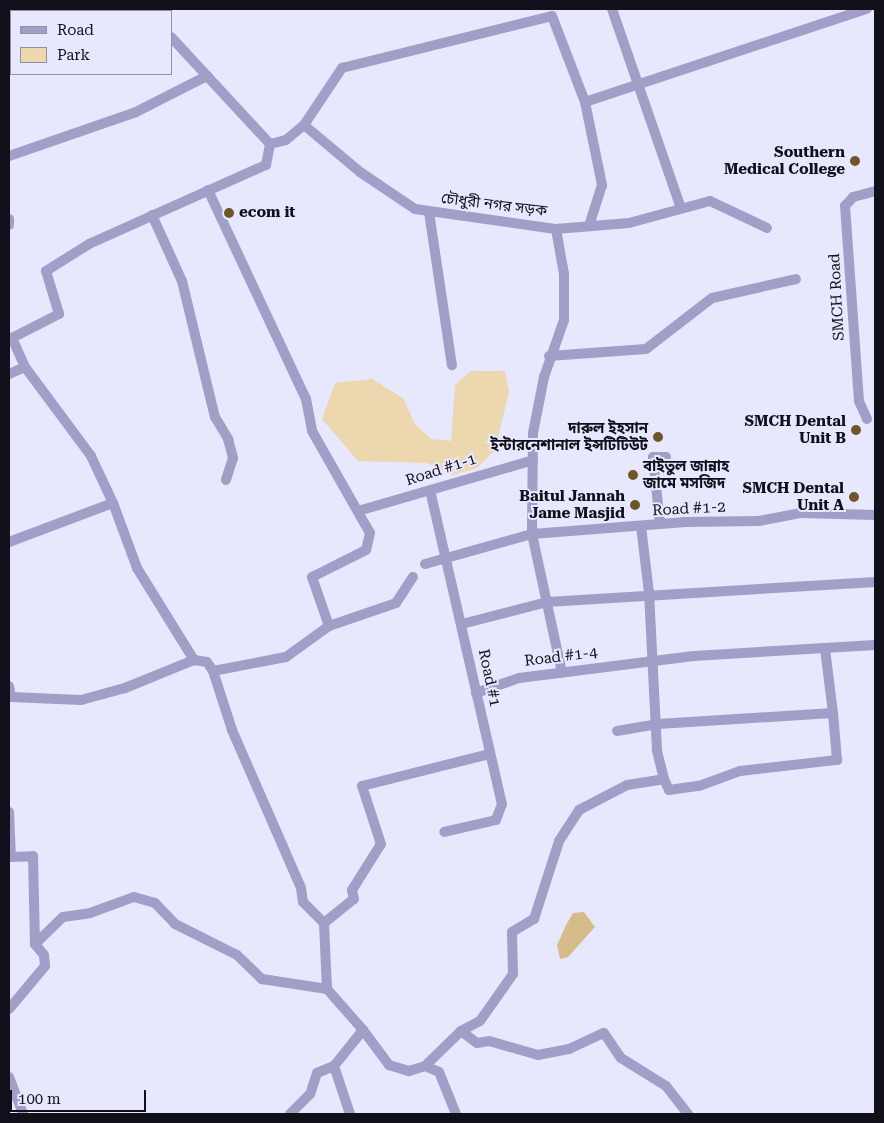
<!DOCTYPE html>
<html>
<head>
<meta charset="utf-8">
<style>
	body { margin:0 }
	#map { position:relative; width:884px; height:1123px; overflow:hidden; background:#e7e7fe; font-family:"Roboto Serif","Noto Sans Bengali",serif }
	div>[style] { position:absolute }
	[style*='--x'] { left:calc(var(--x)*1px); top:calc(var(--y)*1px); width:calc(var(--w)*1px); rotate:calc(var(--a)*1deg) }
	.green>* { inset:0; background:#ecd7af }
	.water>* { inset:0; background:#d7bc8b }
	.street>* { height:10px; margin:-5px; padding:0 5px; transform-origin:5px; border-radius:5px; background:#a19fc8 }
	.dots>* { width:14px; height:14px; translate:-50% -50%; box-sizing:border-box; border:2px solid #e7e7fe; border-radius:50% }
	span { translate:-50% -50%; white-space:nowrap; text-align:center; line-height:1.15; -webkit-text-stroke:4px #e7e7fe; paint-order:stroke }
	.poi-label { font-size:15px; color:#11101a; font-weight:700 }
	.right { translate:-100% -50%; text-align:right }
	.left { translate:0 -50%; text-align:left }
	.street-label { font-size:15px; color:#11101a }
	.frame { position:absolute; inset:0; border:10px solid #11101a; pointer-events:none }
	.legend { position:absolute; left:10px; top:10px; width:162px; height:65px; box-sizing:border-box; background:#e7e7fe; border:1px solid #9191a3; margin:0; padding:6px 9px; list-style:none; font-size:15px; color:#11101a }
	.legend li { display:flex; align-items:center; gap:10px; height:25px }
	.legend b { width:25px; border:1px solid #9191a3 }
	.scale { position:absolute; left:10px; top:1090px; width:136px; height:22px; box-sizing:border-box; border:2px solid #11101a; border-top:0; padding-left:6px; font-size:15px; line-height:18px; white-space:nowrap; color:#11101a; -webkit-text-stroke:4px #e7e7fe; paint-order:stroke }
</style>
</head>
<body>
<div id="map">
	<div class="green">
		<div style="clip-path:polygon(471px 371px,505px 371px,509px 392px,495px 450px,477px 468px,452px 475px,427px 463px,358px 461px,322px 419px,335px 383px,372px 379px,403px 398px,415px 424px,431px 439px,451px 441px,455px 385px)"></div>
	</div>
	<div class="water">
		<div style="clip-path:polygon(584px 912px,595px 927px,568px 957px,560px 959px,557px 945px,566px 925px,573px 913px)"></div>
	</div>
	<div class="street">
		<div style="--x:145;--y:9;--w:4;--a:34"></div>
		<div style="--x:612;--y:9;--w:211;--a:70.9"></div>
		<div style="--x:171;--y:37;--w:146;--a:47.2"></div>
		<div style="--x:270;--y:144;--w:16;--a:-14"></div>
		<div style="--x:286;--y:140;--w:23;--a:-40"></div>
		<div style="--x:304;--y:125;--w:69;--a:-56.3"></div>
		<div style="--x:342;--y:68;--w:216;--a:-13.9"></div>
		<div style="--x:552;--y:16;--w:92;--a:69"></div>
		<div style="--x:585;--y:102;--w:85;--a:78.4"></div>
		<div style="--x:602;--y:185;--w:43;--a:107.6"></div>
		<div style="--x:585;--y:102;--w:297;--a:-18.3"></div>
		<div style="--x:304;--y:125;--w:73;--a:40"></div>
		<div style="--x:360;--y:172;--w:66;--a:33.9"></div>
		<div style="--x:415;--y:209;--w:142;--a:8.1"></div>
		<div style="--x:556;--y:229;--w:73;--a:-4.7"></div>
		<div style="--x:629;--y:223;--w:84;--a:-15.2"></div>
		<div style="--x:710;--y:201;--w:63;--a:25.3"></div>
		<div style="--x:9;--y:156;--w:134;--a:-19.1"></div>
		<div style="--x:136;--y:112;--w:80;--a:-26.9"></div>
		<div style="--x:208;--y:190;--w:231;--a:64.9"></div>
		<div style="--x:306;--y:399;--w:33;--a:79"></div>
		<div style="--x:312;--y:431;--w:117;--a:60.4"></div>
		<div style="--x:370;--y:533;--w:17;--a:103"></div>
		<div style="--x:366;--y:550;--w:60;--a:153.4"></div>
		<div style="--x:312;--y:577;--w:52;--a:70.9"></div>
		<div style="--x:429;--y:212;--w:155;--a:81.5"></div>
		<div style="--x:152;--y:215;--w:72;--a:65.6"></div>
		<div style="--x:182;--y:281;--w:140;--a:76.4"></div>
		<div style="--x:215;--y:417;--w:26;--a:59"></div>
		<div style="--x:228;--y:439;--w:20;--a:75"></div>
		<div style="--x:233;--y:458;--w:23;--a:108"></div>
		<div style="--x:9;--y:219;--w:6;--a:90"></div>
		<div style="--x:556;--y:229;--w:46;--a:79.9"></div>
		<div style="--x:564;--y:274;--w:46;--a:90"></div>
		<div style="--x:564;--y:320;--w:60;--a:109.3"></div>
		<div style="--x:544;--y:377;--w:57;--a:101.1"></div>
		<div style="--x:533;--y:433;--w:101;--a:90.6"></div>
		<div style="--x:532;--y:534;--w:142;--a:77.8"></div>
		<div style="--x:549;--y:356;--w:97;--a:-4.1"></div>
		<div style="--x:646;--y:349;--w:83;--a:-37.7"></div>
		<div style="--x:712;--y:298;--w:86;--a:-12.7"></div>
		<div style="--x:25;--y:367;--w:111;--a:53.4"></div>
		<div style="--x:91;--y:456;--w:52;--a:64.9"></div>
		<div style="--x:9;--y:374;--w:17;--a:-24"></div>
		<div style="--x:25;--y:367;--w:32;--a:-114"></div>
		<div style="--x:12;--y:338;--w:53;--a:-27.1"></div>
		<div style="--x:59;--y:314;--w:45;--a:-106.8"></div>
		<div style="--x:46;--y:271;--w:51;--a:-32.1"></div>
		<div style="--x:89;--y:244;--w:194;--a:-24.1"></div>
		<div style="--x:266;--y:165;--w:21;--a:-79"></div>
		<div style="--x:867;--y:419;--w:20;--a:-114"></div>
		<div style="--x:859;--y:401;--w:196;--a:-94.1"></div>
		<div style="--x:845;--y:206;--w:12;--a:-48"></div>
		<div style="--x:853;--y:197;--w:23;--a:-15"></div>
		<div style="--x:430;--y:490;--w:322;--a:77.1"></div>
		<div style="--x:502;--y:804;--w:17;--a:111"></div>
		<div style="--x:496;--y:820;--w:53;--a:167"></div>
		<div style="--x:358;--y:511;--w:182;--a:-16.2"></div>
		<div style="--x:660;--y:524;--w:67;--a:-96"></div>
		<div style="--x:653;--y:457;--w:13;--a:0"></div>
		<div style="--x:9;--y:542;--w:111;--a:-20.6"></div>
		<div style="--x:113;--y:503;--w:69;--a:69.7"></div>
		<div style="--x:137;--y:568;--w:108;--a:58.2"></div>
		<div style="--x:425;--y:564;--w:111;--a:-15.7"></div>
		<div style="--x:532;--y:534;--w:154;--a:-4.5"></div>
		<div style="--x:686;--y:522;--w:73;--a:-0.8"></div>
		<div style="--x:759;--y:521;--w:43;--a:-10.8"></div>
		<div style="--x:801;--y:513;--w:74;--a:1.5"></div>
		<div style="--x:462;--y:624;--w:88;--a:-14.5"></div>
		<div style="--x:547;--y:602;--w:329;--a:-3.5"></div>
		<div style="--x:213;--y:671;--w:74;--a:-10.9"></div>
		<div style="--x:286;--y:657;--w:53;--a:-35.8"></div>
		<div style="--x:329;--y:626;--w:71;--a:-18.9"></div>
		<div style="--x:396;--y:603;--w:31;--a:-57"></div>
		<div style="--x:9;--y:686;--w:11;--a:80"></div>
		<div style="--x:11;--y:697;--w:70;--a:2.5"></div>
		<div style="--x:81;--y:700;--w:46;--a:-15.3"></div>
		<div style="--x:125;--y:688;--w:74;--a:-22.1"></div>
		<div style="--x:194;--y:660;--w:13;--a:9"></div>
		<div style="--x:207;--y:662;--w:11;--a:56"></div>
		<div style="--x:213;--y:671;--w:62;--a:72.1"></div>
		<div style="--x:232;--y:730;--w:172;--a:66.4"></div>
		<div style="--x:301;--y:888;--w:14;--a:82"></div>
		<div style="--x:303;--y:902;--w:30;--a:45"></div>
		<div style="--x:324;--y:923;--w:66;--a:87.4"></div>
		<div style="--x:327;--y:989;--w:55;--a:48.7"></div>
		<div style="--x:363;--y:1030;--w:46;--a:128.9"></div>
		<div style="--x:334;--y:1066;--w:18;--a:158"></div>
		<div style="--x:317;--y:1073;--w:22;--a:108"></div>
		<div style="--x:310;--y:1094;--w:28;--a:135"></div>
		<div style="--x:476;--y:693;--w:46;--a:-19.2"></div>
		<div style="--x:519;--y:678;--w:176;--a:-7.2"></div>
		<div style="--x:694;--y:656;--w:181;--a:-3.5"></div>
		<div style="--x:617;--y:731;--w:42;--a:-9.7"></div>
		<div style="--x:658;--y:724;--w:175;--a:-3.6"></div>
		<div style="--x:833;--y:713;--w:64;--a:-97.1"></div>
		<div style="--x:664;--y:779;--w:12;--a:66"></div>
		<div style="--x:669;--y:790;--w:30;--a:-8"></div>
		<div style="--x:699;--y:786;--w:44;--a:-20.1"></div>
		<div style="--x:740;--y:771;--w:98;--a:-6.5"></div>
		<div style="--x:837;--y:760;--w:47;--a:-94.9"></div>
		<div style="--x:9;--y:812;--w:45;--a:87.5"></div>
		<div style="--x:9;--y:857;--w:24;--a:-2"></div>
		<div style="--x:33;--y:856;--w:88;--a:88.7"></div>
		<div style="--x:35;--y:944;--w:14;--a:51"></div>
		<div style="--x:44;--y:955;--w:11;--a:85"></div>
		<div style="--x:45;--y:966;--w:56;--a:129.9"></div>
		<div style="--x:324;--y:923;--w:38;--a:-39"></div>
		<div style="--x:354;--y:899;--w:9;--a:-103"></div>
		<div style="--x:352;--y:890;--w:54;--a:-57.8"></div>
		<div style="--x:381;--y:844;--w:61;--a:-108.1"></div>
		<div style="--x:362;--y:786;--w:131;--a:-14.1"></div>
		<div style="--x:35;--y:944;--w:39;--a:-44"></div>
		<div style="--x:63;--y:917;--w:27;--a:-8"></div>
		<div style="--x:90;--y:913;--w:47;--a:-20"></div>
		<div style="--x:134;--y:897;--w:22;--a:16"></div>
		<div style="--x:155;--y:903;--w:29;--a:46"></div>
		<div style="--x:175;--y:924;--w:69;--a:26.6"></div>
		<div style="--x:237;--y:955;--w:35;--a:44"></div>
		<div style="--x:262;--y:979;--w:66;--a:8.7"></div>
		<div style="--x:363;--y:1030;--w:44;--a:53.4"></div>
		<div style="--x:389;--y:1065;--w:21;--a:17"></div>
		<div style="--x:409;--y:1071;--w:17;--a:-17"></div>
		<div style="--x:425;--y:1066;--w:50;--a:-44.2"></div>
		<div style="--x:461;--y:1031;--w:20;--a:37"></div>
		<div style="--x:477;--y:1043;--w:12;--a:-9"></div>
		<div style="--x:489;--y:1041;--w:51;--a:15.9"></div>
		<div style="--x:538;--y:1055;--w:32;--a:-11"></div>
		<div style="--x:569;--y:1049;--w:38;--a:-25"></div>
		<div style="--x:604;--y:1033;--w:30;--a:56"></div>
		<div style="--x:621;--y:1058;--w:53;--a:31.9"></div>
		<div style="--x:666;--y:1086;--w:36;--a:52"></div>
		<div style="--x:461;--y:1031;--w:21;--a:-28"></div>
		<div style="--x:480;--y:1021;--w:57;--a:-54.9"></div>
		<div style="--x:513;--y:974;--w:42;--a:-91.4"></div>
		<div style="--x:512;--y:932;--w:26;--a:-31"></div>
		<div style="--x:534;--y:919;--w:82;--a:-72.2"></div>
		<div style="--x:559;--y:841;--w:37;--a:-57"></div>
		<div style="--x:579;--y:810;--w:54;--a:-27.5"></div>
		<div style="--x:627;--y:785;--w:37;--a:-9"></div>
		<div style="--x:664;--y:779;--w:30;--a:-104"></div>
		<div style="--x:657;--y:750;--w:157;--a:-92.9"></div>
		<div style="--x:649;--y:593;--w:67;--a:-96.8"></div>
		<div style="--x:334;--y:1066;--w:51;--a:71.6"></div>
		<div style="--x:425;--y:1066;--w:15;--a:23"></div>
		<div style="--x:439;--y:1072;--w:45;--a:68"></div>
		<div style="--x:9;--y:1077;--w:40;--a:69"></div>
	</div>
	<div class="dots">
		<div style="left:855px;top:161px;background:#6e5727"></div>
		<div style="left:229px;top:213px;background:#6e5727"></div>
		<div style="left:856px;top:430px;background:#6e5727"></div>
		<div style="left:658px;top:437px;background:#6e5727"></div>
		<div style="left:633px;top:475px;background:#6e5727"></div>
		<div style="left:854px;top:497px;background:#6e5727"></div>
		<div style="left:635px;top:505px;background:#6e5727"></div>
	</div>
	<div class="poi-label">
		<span class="right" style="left:845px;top:161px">Southern<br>Medical College</span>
		<span class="left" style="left:239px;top:213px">ecom it</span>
		<span class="right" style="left:846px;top:430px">SMCH Dental<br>Unit B</span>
		<span class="right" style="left:648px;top:437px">দারুল ইহসান<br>ইন্টারনেশানাল ইন্সটিটিউট</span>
		<span class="left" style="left:643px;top:475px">বাইতুল জান্নাহ<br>জামে মসজিদ</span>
		<span class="right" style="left:844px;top:497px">SMCH Dental<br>Unit A</span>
		<span class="right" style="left:625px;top:505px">Baitul Jannah<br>Jame Masjid</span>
	</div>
	<div class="street-label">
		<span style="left:494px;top:205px;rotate:7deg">চৌধুরী নগর সড়ক</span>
		<span style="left:837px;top:297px;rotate:-93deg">SMCH Road</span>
		<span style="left:441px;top:470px;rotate:-18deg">Road #1-1</span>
		<span style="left:689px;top:509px;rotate:-3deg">Road #1-2</span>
		<span style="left:561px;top:657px;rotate:-7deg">Road #1-4</span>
		<span style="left:489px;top:678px;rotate:78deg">Road #1</span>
	</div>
	<div class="frame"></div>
	<ul class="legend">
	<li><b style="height:6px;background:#a19fc8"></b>Road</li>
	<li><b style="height:14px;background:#ecd7af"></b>Park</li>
	</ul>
	<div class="scale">100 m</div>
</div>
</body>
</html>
